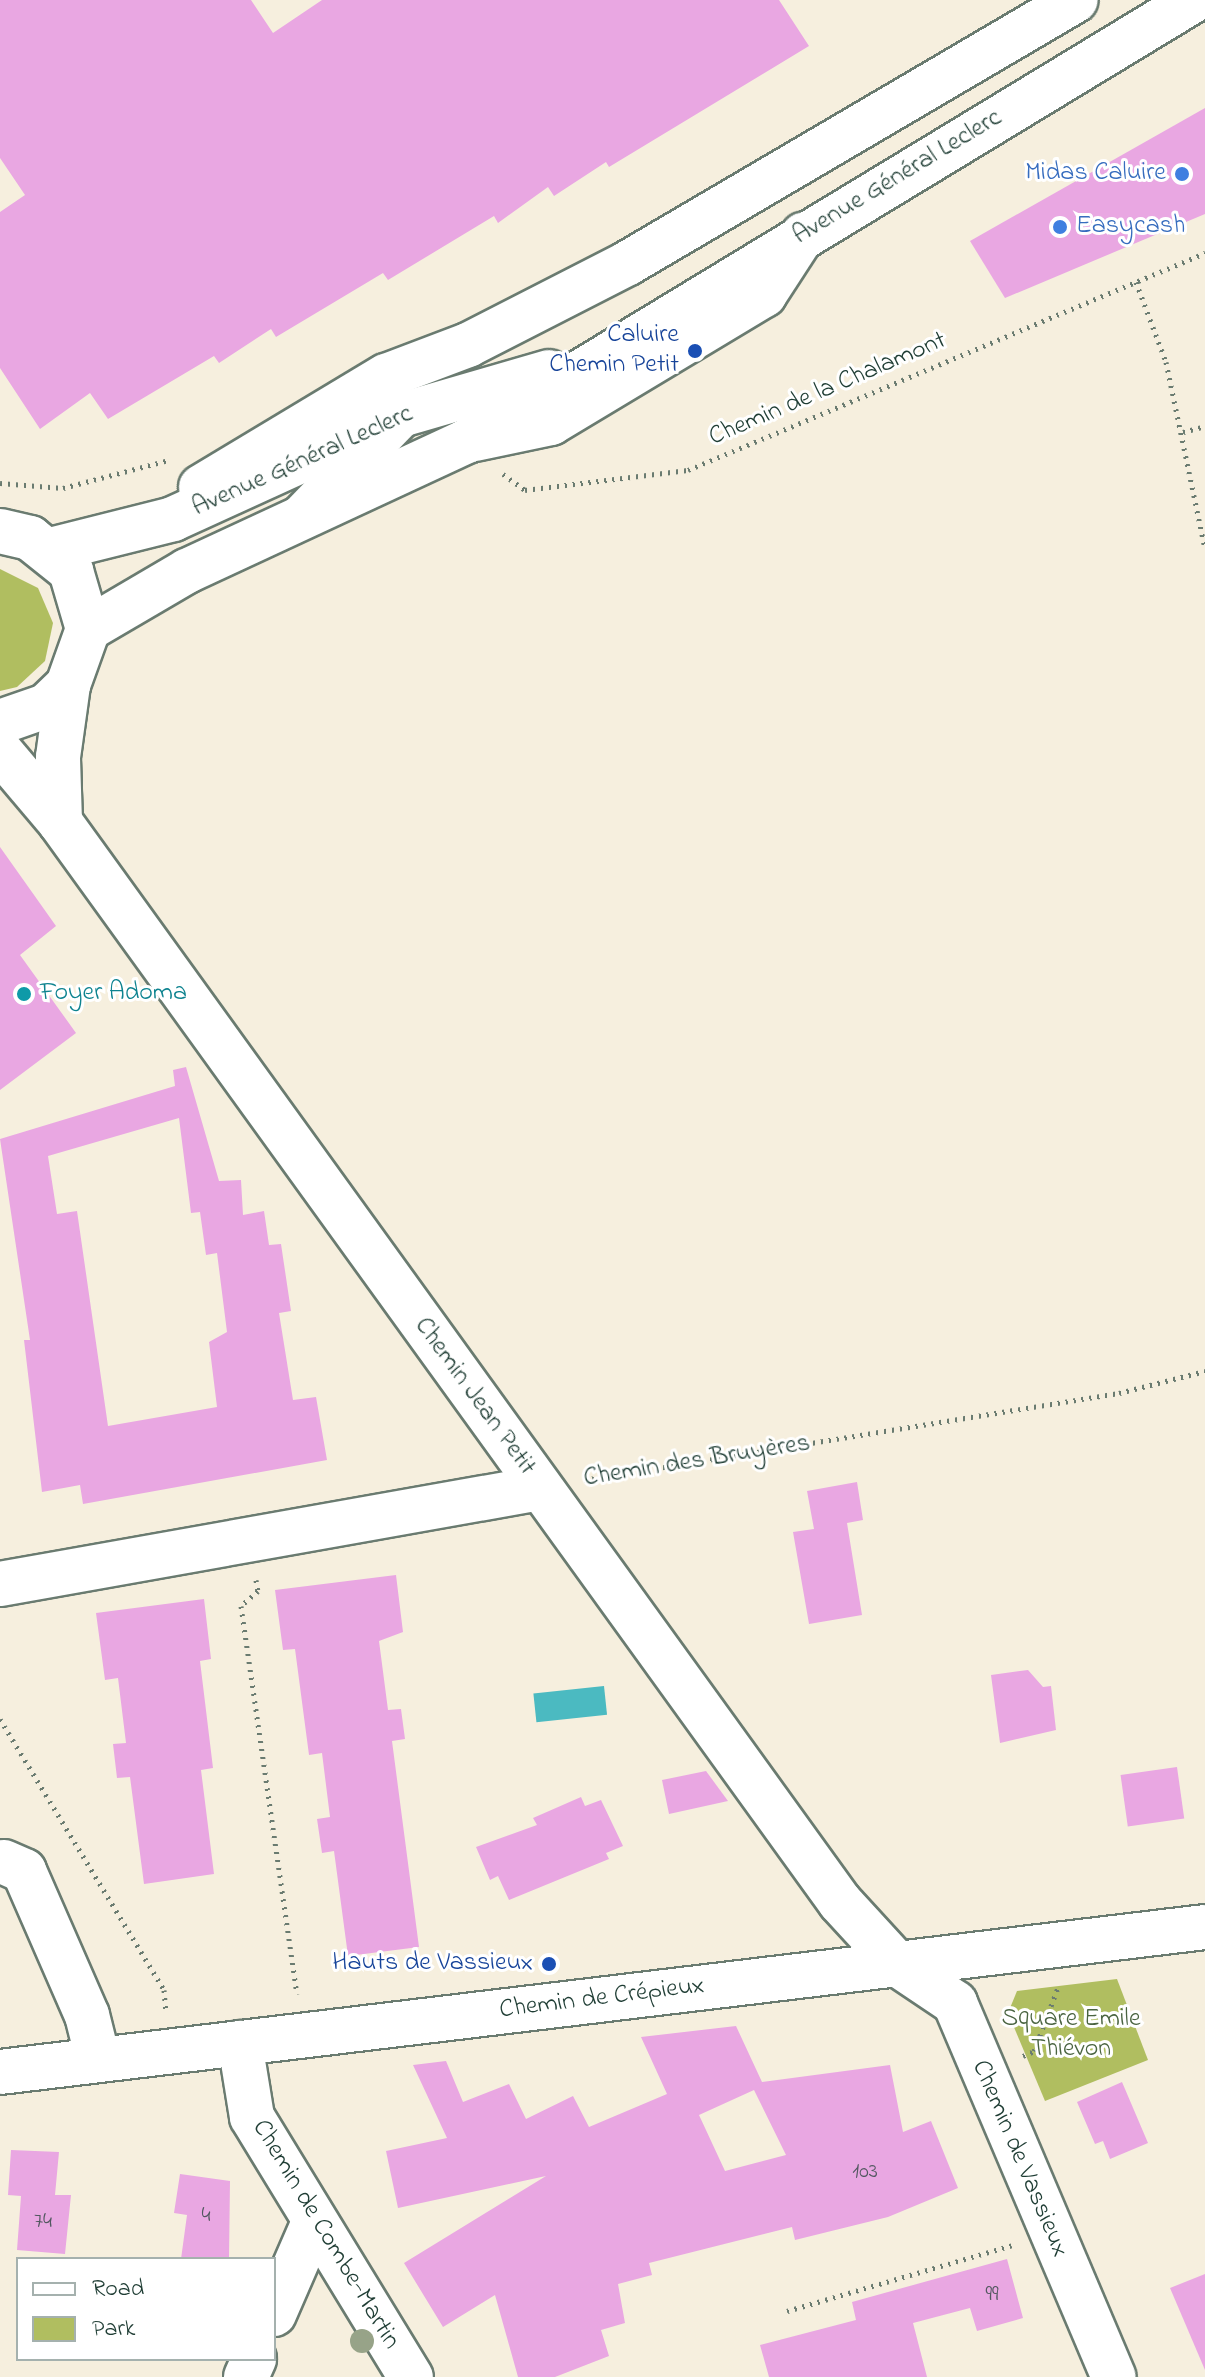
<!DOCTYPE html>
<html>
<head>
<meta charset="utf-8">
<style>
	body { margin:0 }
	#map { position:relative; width:1205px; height:2377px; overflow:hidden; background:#f6efde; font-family:"Indie Flower",sans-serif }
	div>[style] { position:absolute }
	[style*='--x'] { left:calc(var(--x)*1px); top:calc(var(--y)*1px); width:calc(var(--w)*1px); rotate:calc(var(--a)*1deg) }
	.green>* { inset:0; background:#b0be60 }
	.water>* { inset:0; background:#4bbac1; transform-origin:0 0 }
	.building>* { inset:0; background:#e9a7e2; transform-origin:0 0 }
	.path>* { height:5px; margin-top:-2.5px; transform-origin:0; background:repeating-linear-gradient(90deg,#6a7b70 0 2px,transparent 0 8px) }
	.roads { filter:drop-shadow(2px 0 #6a7b70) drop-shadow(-2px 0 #6a7b70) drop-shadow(0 2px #6a7b70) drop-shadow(0 -2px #6a7b70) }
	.minor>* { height:44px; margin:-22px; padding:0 22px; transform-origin:22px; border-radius:22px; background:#fff }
	.major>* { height:44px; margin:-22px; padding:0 22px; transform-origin:22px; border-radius:22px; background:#fff }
	.trees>* { width:24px; height:24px; margin:-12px; border-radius:50%; background:#97a388 }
	.dots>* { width:22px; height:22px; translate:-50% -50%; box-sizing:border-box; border:4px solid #fff; border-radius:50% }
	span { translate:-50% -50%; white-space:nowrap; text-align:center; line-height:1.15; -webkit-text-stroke:6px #fff; paint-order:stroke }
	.number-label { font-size:22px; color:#525860 }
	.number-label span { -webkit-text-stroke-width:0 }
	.shop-label { font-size:26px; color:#366cbe }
	.right { translate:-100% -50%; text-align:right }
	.left { translate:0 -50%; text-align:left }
	.street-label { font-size:26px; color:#1f3d34 }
	.transit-label { font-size:26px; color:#164399 }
	.culture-label { font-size:26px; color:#0d838f }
	.park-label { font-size:26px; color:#4a6441 }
	.legend { position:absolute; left:16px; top:2257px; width:260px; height:104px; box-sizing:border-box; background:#fff; border:2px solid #a5b1ae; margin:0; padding:10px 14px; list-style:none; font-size:24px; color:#1f3d34 }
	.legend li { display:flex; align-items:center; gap:16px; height:40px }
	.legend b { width:40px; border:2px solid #a5b1ae }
</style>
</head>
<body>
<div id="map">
	<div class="green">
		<div style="clip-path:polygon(0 569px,38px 588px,53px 623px,45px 661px,17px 687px,0 691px)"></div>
		<div style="clip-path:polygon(1117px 1979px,1148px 2060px,1045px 2101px,1008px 2013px,1017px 1991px)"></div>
	</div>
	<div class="water">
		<div style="left:604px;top:1686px;width:29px;height:71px;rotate:84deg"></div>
	</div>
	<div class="building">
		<div style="clip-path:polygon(0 0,251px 0,273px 33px,322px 0,779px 0,809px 46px,609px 167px,606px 162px,554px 196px,548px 187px,498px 223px,494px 216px,388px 280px,383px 273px,276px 337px,271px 329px,219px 363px,214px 356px,108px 419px,90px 393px,40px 429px,0 368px,0 212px,25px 195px,0 158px)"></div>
		<div style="clip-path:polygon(1205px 108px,1205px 214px,1005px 298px,970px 241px)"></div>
		<div style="clip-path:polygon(0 847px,56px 926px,20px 955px,76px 1033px,0 1090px)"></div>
		<div style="clip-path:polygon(evenodd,186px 1067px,219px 1181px,241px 1180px,243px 1215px,264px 1211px,269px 1245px,281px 1244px,291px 1311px,279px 1313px,293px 1400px,316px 1397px,327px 1460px,83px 1504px,80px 1485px,42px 1492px,24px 1340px,30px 1340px,0 1139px,175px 1086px,173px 1070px,186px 1067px,179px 1118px,191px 1213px,200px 1212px,206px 1255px,217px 1253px,227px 1332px,209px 1342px,217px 1407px,108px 1426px,77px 1211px,57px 1214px,48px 1156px,179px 1118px)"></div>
		<div style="clip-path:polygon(857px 1482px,863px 1520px,847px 1523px,862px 1615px,809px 1624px,793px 1532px,814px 1529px,807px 1491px)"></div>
		<div style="clip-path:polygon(396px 1575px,403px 1632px,379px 1641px,388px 1710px,401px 1709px,405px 1739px,392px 1741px,419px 1947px,348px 1956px,334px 1851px,322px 1853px,317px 1819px,330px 1817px,322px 1753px,309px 1755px,295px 1649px,283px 1650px,275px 1590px)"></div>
		<div style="clip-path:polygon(204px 1599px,211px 1659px,200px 1661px,213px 1768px,201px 1770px,214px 1874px,144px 1884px,130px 1777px,117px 1778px,113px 1744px,126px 1743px,118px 1678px,105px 1680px,96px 1613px)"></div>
		<div style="clip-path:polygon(1028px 1670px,1043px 1687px,1051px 1686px,1056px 1730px,1000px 1743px,991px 1675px)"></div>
		<div style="left:1177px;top:1767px;width:52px;height:57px;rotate:82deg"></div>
		<div style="clip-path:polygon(706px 1771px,728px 1801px,669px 1814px,662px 1780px)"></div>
		<div style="clip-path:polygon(581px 1797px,585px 1806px,601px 1800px,623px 1846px,606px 1853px,609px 1859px,509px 1900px,498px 1876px,490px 1880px,476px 1847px,537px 1825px,533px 1818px)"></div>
		<div style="clip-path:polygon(evenodd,736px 2026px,762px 2082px,890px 2065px,903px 2132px,931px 2121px,958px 2188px,888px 2217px,795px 2240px,792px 2227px,649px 2263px,652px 2275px,618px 2284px,625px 2323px,601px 2330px,609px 2356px,555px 2377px,518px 2377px,495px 2295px,443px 2327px,404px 2263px,546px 2176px,398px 2208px,386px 2151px,447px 2138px,413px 2065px,446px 2061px,463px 2102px,509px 2084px,526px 2119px,573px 2096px,589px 2127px,667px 2094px,641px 2037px,736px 2026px,754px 2090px,786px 2155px,725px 2171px,699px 2115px,754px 2090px)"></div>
		<div style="clip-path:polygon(1122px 2082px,1148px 2143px,1110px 2159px,1103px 2141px,1095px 2144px,1077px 2102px)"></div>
		<div style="clip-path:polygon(11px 2150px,59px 2152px,55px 2195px,71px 2195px,65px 2254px,17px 2250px,21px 2196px,8px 2195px)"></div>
		<div style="clip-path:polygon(180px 2174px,230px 2181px,229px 2259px,181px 2259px,187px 2215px,174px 2213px)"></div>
		<div style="clip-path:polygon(1007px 2259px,1023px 2318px,977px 2331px,970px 2308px,913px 2323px,927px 2377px,769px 2377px,760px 2345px,856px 2320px,852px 2302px)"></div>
		<div style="clip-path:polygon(1205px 2274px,1205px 2370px,1170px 2288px)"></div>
	</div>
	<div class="path">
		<div style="--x:1136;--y:282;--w:85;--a:69.4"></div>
		<div style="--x:1166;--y:362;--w:190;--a:78.2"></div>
		<div style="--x:1183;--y:432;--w:23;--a:-15"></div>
		<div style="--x:503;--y:474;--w:27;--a:36"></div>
		<div style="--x:525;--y:490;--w:164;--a:-7"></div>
		<div style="--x:688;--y:470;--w:561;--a:-22.77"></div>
		<div style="--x:0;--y:483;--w:63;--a:4.5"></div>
		<div style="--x:63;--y:488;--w:110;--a:-14.8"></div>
		<div style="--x:584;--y:1480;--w:542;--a:-9.24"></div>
		<div style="--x:1119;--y:1393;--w:89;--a:-14.3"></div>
		<div style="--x:256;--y:1580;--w:11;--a:80"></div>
		<div style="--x:258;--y:1591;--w:23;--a:139"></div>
		<div style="--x:241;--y:1606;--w:392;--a:81.8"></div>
		<div style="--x:0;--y:1719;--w:317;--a:58.8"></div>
		<div style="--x:164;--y:1990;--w:22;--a:85"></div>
		<div style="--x:1023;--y:2056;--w:12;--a:-24"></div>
		<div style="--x:1034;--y:2051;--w:71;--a:-69.3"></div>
		<div style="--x:787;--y:2311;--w:234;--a:-16.3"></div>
	</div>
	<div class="roads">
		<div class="minor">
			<div style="--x:475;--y:439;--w:78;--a:-11.9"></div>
			<div style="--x:551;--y:423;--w:249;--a:-31"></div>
			<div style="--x:764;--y:295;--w:72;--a:-57"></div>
			<div style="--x:201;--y:487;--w:216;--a:-31"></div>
			<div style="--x:386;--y:376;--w:88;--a:-20.7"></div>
			<div style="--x:468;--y:345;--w:180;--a:-27.1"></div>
			<div style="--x:628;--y:263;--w:519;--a:-30.42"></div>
			<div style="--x:303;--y:516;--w:139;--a:-45.9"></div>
			<div style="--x:0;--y:751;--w:93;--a:49.8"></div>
			<div style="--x:60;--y:822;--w:1332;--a:54.16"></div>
			<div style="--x:840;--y:1902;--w:84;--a:47.4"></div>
			<div style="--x:897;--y:1964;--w:70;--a:33.9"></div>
			<div style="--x:955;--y:2003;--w:406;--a:67"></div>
			<div style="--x:60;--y:822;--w:65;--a:-91.8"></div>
			<div style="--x:58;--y:757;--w:73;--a:-82.1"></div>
			<div style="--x:0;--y:1584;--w:548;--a:-10.08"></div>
			<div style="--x:4;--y:1862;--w:22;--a:24"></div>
			<div style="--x:24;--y:1871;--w:157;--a:66.4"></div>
			<div style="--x:87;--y:2015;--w:45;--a:76"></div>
			<div style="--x:240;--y:2043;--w:75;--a:80.8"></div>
			<div style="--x:252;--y:2117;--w:305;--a:58.6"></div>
			<div style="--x:0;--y:2072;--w:1214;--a:-6.86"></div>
			<div style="--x:274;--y:2314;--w:100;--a:-66.5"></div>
			<div style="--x:246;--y:2377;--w:20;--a:-66"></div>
		</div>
		<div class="major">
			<div style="--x:0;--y:531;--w:31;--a:13"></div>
			<div style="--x:30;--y:538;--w:53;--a:38.8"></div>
			<div style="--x:71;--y:571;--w:60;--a:73.7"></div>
			<div style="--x:88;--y:629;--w:59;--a:109.7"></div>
			<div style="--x:68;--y:685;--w:30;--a:136"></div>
			<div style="--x:46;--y:706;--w:49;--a:160.8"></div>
			<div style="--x:50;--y:550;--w:127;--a:-14.1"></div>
			<div style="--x:173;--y:519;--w:251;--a:-24.5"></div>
			<div style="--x:401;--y:415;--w:154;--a:-16.2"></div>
			<div style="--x:88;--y:629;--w:115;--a:-30.4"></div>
			<div style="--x:187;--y:571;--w:309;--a:-24.9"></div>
			<div style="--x:467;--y:441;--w:850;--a:-31.24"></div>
		</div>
	</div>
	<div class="trees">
		<div style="left:362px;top:2341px"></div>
	</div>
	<div class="dots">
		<div style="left:1182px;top:174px;background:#3f7fe0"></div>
		<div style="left:1060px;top:227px;background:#3f7fe0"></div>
		<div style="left:695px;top:351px;background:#1a4fb4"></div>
		<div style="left:24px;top:994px;background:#0f9aa8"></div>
		<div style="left:549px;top:1964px;background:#1a4fb4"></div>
	</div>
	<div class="number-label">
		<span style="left:865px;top:2173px">103</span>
		<span style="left:206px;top:2217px">4</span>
		<span style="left:43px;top:2223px">74</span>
		<span style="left:992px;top:2296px">99</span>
	</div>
	<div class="shop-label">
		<span class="right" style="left:1166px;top:174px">Midas Caluire</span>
		<span class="left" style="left:1076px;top:227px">Easycash</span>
	</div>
	<div class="street-label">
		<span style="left:898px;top:178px;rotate:-31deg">Avenue Général Leclerc</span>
		<span style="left:828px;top:390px;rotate:-23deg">Chemin de la Chalamont</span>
		<span style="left:303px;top:462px;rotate:-24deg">Avenue Général Leclerc</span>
		<span style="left:474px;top:1397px;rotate:54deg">Chemin Jean Petit</span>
		<span style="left:697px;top:1462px;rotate:-9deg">Chemin des Bruyères</span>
		<span style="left:602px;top:1999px;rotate:-7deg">Chemin de Crépieux</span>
		<span style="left:1019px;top:2159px;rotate:67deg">Chemin de Vassieux</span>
		<span style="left:325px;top:2235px;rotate:59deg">Chemin de Combe-Martin</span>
	</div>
	<div class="transit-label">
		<span class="right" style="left:679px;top:351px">Caluire<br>Chemin Petit</span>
		<span class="right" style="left:533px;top:1964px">Hauts de Vassieux</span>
	</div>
	<div class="culture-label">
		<span class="left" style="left:40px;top:994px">Foyer Adoma</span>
	</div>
	<div class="park-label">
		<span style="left:1071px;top:2035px">Square Emile<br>Thiévon</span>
	</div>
	<ul class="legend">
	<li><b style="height:10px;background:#fff"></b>Road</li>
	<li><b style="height:22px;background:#b0be60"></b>Park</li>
	</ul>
</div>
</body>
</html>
